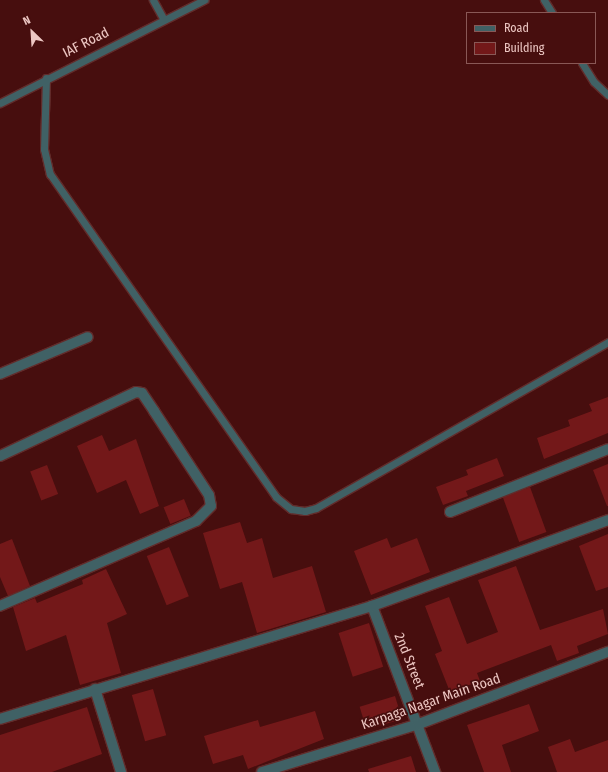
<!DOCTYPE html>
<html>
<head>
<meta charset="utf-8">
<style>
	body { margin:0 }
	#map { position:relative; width:608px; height:772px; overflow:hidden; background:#470e0e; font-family:"Fira Sans Condensed",sans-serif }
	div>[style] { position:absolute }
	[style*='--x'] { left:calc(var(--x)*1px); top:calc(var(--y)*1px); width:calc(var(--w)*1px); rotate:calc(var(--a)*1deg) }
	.building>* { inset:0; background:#731819; transform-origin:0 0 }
	.roads { filter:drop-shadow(1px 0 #622c2b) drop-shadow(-1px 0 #622c2b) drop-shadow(0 1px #622c2b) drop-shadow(0 -1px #622c2b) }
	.lane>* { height:7px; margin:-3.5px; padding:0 3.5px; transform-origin:3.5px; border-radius:3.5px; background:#406165 }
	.street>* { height:10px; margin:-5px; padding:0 5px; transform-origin:5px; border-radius:5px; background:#406165 }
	span { translate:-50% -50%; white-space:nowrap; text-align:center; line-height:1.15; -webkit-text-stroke:3.5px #470e0e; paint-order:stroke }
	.street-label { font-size:14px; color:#edc7c3 }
	.legend { position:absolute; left:466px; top:12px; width:130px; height:52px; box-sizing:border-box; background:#470e0e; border:1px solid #895856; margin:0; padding:5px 7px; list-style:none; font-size:12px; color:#edc7c3 }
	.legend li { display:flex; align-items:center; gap:8px; height:20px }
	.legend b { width:20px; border:1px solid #895856 }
	.north { position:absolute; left:12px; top:12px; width:40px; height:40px; -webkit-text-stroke:3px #470e0e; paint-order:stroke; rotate:335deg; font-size:11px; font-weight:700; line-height:16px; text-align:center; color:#edc7c3 }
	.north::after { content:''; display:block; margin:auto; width:14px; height:18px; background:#edc7c3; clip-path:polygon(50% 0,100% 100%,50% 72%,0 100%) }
</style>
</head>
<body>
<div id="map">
	<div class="building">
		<div style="clip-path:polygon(608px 397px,608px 433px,544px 459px,537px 438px,570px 426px,568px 420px,592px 411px,589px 404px)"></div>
		<div style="clip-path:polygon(102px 435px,109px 451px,136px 439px,159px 506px,140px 514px,126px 480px,97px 493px,77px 446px)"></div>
		<div style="clip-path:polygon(497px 458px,504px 476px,466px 491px,468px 496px,443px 505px,436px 487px,468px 475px,466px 470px)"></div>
		<div style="clip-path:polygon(608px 464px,608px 506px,607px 506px,593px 470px)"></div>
		<div style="left:47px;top:465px;width:31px;height:18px;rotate:69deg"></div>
		<div style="left:530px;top:487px;width:48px;height:29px;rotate:70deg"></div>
		<div style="left:184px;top:499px;width:18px;height:22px;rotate:68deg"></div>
		<div style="clip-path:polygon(240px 522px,247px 543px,262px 538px,273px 578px,312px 566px,326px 612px,257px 633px,242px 582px,220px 589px,203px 533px)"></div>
		<div style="clip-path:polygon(608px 534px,608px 587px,596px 591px,579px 546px)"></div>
		<div style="clip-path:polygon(387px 538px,391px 548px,417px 538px,430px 572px,371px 595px,354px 551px)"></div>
		<div style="clip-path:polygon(12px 539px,30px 586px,8px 596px,0 577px,0 544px)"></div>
		<div style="left:169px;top:547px;width:53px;height:24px;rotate:68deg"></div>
		<div style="clip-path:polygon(516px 566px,540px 630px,603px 609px,608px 634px,577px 646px,579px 653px,557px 661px,551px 645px,477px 673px,480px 681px,450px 692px,435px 654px,442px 651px,425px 606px,449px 597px,467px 644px,498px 632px,478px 580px)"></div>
		<div style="clip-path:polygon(106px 569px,127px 614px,107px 623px,121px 673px,80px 685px,66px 635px,26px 651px,13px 607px,35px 598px,37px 603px,83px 584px,82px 580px)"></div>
		<div style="left:369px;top:623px;width:46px;height:32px;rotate:72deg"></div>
		<div style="left:153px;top:689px;width:48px;height:22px;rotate:74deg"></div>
		<div style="left:395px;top:696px;width:24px;height:37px;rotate:73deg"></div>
		<div style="clip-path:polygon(529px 704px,539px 731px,502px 745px,511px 772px,484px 772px,467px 725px)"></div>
		<div style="clip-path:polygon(87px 707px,102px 754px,52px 772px,0 772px,0 735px)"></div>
		<div style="clip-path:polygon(315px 711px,324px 739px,248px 769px,243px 755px,213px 764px,204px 736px,258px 720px,260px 727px)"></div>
		<div style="clip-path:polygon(570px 739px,575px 752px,608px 740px,608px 772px,557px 772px,548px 747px)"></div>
		<div style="clip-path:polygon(411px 756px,416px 772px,369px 772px,368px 769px)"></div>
	</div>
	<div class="roads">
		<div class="lane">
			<div style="--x:153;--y:0;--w:21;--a:61"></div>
			<div style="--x:544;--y:0;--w:15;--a:58"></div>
			<div style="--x:582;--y:63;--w:22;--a:58"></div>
			<div style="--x:594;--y:82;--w:19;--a:43"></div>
			<div style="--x:46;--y:78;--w:71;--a:91.6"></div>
			<div style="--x:44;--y:149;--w:26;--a:77"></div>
			<div style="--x:50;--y:174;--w:394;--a:55"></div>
			<div style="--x:276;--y:497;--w:19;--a:39"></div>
			<div style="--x:291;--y:509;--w:14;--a:8"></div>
			<div style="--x:305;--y:511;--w:11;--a:-15"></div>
			<div style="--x:316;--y:508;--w:336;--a:-29.6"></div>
			<div style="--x:0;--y:103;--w:229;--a:-26.8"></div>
		</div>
		<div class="street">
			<div style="--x:0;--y:374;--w:95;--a:-22.8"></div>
			<div style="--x:0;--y:456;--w:150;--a:-25.2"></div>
			<div style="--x:136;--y:392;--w:6;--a:9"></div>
			<div style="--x:142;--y:393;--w:22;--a:56"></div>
			<div style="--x:154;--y:411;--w:100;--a:56.8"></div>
			<div style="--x:209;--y:495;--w:11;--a:80"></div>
			<div style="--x:211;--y:506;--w:21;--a:135"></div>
			<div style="--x:196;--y:521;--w:214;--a:156.6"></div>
			<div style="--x:450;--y:512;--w:170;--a:-21.7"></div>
			<div style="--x:372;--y:606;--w:178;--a:69.2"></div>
			<div style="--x:95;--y:689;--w:87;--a:72.6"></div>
			<div style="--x:0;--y:719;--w:389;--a:-16.9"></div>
			<div style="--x:372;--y:606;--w:251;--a:-20"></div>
			<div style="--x:262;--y:772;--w:164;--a:-17"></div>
			<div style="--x:419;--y:724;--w:202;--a:-20.9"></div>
		</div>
	</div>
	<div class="street-label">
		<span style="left:86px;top:43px;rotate:-27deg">IAF Road</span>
		<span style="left:409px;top:661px;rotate:68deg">2nd Street</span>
		<span style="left:431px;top:702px;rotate:-19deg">Karpaga Nagar Main Road</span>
	</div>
	<ul class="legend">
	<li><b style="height:5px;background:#406165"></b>Road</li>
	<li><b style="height:11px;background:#731819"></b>Building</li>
	</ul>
	<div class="north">N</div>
</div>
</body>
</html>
